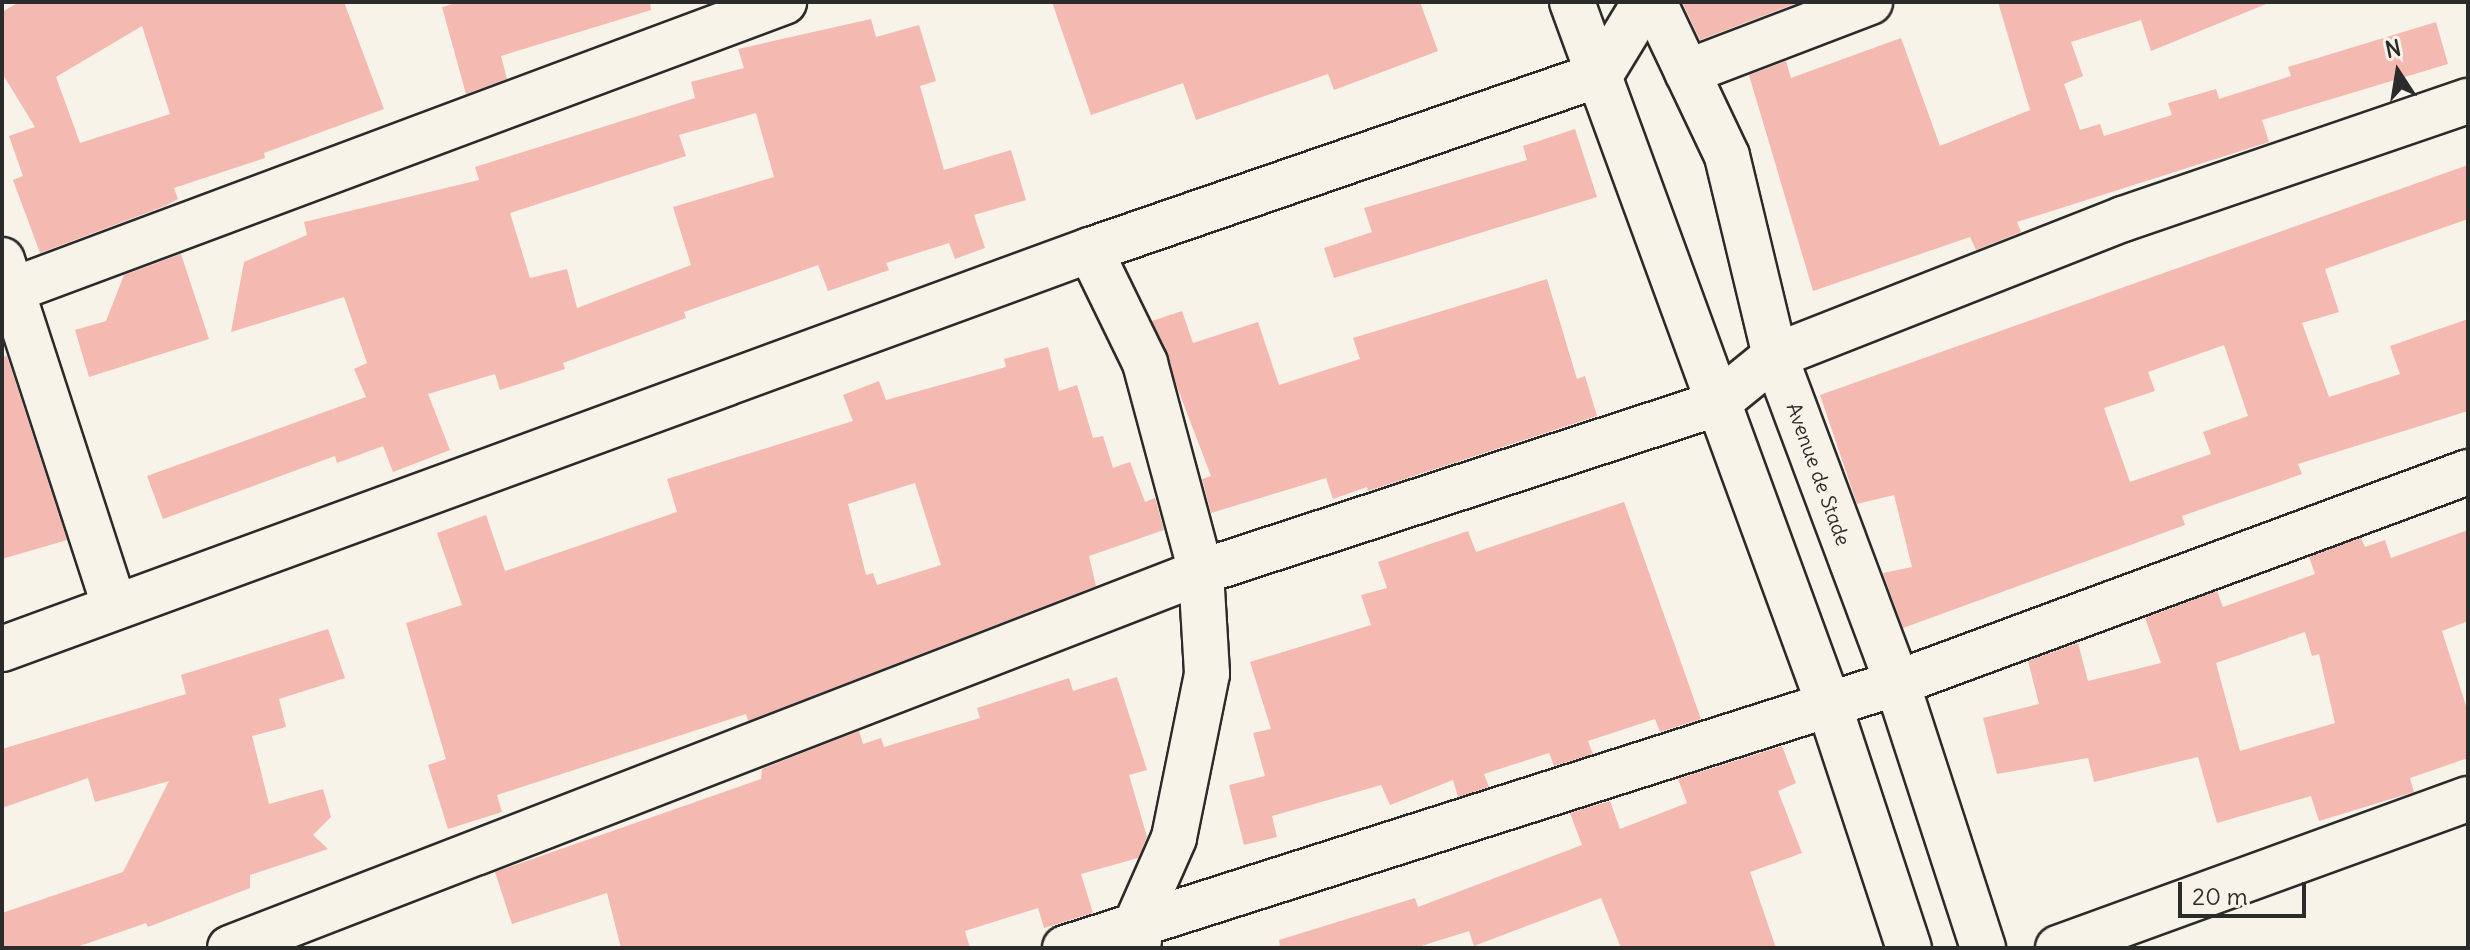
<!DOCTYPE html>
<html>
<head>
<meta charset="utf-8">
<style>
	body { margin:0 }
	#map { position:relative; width:2470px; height:950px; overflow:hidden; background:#f7f3e8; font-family:Delius,sans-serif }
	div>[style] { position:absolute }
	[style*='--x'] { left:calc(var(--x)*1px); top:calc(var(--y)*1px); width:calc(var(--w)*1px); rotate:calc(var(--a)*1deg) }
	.building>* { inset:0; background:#f4b9b1 }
	.roads { filter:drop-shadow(2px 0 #2b2b2b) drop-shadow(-2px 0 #2b2b2b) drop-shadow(0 2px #2b2b2b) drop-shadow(0 -2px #2b2b2b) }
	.minor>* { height:44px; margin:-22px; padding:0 22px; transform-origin:22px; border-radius:22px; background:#f7f3e8 }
	.tertiary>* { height:44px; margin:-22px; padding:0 22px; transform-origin:22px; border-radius:22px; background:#f7f3e8 }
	span { translate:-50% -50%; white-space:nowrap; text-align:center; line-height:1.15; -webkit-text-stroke:8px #f7f3e8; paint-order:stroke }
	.street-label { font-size:20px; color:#2b2b2b }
	.frame { position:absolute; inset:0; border:4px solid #2b2b2b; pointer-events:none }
	.north { position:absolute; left:2358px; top:32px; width:80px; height:80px; -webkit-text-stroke:6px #f7f3e8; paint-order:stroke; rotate:348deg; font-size:22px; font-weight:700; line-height:32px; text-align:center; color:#2b2b2b }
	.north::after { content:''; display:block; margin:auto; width:28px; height:36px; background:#2b2b2b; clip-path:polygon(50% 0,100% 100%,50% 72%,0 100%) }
	.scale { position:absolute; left:2178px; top:882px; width:128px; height:36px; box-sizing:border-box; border:4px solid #2b2b2b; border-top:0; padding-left:10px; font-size:24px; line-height:28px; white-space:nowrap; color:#2b2b2b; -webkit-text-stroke:6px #f7f3e8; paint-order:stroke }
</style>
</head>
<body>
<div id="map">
	<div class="building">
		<div style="clip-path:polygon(evenodd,19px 2px,344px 2px,384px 109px,264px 153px,265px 158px,174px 188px,178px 199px,165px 206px,40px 253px,13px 180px,23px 176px,9px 136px,35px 127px,2px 73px,2px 12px,19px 2px,142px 26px,170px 114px,80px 143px,56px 77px,142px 26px)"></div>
		<div style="clip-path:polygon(460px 2px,650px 2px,651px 10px,501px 56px,507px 79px,466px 94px,442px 7px)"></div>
		<div style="clip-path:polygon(1052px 2px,1420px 2px,1438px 51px,1334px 90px,1328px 74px,1196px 120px,1183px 83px,1091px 115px)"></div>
		<div style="clip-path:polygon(1682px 2px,1800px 2px,1700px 40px)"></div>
		<div style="clip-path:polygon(1998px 2px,2271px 2px,2151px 51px,2141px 20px,2071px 42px,2083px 76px,2064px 84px,2080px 130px,2100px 124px,2104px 136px,2172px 115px,2168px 103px,2216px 89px,2219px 99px,2291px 76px,2288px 67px,2436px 22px,2448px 64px,2262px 120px,2269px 142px,2017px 222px,2021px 232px,1976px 250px,1970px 237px,1813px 291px,1749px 75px,1786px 61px,1791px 78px,1901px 38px,1940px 146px,2030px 110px)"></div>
		<div style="clip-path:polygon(evenodd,871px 19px,876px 37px,919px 25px,936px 81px,920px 86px,944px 170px,1011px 150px,1026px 200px,974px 215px,985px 248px,955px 259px,949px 243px,886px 263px,889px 270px,828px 291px,818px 265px,684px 312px,686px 318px,563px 363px,565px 369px,500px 390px,495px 374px,428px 394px,450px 450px,393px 472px,383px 446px,337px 463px,335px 456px,163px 519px,147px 476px,366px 397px,354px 369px,367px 363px,344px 297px,231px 332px,244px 262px,307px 235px,304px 222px,479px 180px,475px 167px,695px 98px,691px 82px,744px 68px,738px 49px,871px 19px,756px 113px,774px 177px,673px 207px,691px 265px,577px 308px,567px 269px,530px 278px,510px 213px,686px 156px,679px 135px,756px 113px)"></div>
		<div style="clip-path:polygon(1575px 129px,1597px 197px,1334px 278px,1324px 248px,1372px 232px,1364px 208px,1527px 160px,1523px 146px)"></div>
		<div style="clip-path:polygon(evenodd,2468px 165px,2468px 219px,2325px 269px,2339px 312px,2302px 323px,2329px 397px,2400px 374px,2390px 346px,2468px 319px,2468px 411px,2298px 464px,2302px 474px,2182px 516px,2185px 525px,1903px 628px,1883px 573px,1912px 567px,1894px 495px,1857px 504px,1820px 395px,2468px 165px,2224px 345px,2248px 416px,2203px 432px,2211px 454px,2130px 482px,2104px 408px,2155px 391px,2148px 372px,2224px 345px)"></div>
		<div style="clip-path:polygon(181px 254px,209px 339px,89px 377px,75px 330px,106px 321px,124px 275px)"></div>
		<div style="clip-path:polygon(1547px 279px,1577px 379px,1585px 376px,1597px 416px,1368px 491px,1367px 487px,1333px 499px,1326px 478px,1211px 513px,1202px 479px,1211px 476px,1152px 321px,1182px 311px,1193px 343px,1258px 322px,1279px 385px,1360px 359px,1353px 338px)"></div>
		<div style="clip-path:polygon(evenodd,1048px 347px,1059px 391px,1077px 385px,1093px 438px,1103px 436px,1113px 468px,1130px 462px,1145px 502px,1155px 498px,1164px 530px,1089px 556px,1096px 586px,748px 721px,746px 714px,497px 795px,502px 812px,448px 829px,428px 765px,446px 759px,406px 623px,462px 605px,437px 533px,486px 515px,505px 571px,677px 512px,667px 479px,853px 421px,843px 395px,879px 381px,886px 400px,1006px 367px,1004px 359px,1048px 347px,915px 483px,941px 565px,877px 585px,873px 573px,866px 575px,848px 504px,915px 483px)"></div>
		<div style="clip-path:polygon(7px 356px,67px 540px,2px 559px,2px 357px)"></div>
		<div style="clip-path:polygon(1624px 502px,1701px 719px,1660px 732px,1655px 719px,1588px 741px,1593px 754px,1554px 766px,1549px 753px,1484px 774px,1489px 787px,1458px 797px,1453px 780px,1390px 805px,1381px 785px,1272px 816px,1277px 837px,1244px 845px,1229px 785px,1265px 776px,1253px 733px,1271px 729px,1250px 662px,1371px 625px,1361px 595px,1387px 588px,1378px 562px,1468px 531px,1476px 552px)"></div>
		<div style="clip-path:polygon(evenodd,2468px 530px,2468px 621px,2442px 631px,2468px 712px,2468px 758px,2410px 778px,2414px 792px,2319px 821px,2311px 796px,2217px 823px,2198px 757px,2094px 782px,2088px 758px,1997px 774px,1983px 718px,2039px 704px,2028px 661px,2078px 643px,2088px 681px,2161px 663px,2145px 618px,2217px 591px,2223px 607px,2315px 574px,2309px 557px,2361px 538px,2365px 547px,2385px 540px,2391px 558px,2468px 530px,2305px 632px,2312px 656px,2319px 654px,2335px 723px,2240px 751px,2216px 663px,2305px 632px)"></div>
		<div style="clip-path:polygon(328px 629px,345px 678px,279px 699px,286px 727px,252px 736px,269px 804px,323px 789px,331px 817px,313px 835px,328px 849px,250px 875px,250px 888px,148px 927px,146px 923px,74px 948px,2px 948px,2px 913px,123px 872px,169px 781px,95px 802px,88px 778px,2px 808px,2px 749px,186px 694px,181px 675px)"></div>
		<div style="clip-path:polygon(1117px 677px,1147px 770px,1129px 775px,1147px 837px,1138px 858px,1081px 874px,1093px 913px,1044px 928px,1038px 908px,965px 931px,970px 948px,621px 948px,607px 893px,512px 924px,495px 872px,761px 779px,762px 769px,859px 731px,863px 744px,881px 738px,884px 747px,980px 718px,977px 708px,1069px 678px,1073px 691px)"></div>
		<div style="clip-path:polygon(1782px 746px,1796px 783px,1778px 791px,1802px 853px,1750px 872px,1776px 948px,1621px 948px,1601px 898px,1474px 946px,1469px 931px,1415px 948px,1280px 948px,1279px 940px,1415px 898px,1418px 907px,1582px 845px,1570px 813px,1610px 801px,1620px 829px,1687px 803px,1678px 779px)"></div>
	</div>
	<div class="roads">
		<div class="minor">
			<div style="--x:1687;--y:72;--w:196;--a:-20.9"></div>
			<div style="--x:1090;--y:250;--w:126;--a:64"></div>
			<div style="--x:1145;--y:363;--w:216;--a:75"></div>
			<div style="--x:1201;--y:572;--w:102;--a:86.6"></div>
			<div style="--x:1207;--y:674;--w:167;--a:101.4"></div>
			<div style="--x:1174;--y:838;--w:92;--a:113.8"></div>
			<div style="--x:1137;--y:922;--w:19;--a:84"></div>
			<div style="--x:2;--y:260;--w:365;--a:72"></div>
			<div style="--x:2;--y:294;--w:835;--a:-20.48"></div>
			<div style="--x:2;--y:649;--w:1159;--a:-20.14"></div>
			<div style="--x:1090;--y:250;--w:540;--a:-19"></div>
			<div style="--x:1601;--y:74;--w:84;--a:-58.6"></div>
			<div style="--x:230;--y:948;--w:1041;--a:-21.17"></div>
			<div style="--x:1201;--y:572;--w:542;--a:-18.07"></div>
			<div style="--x:1716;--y:404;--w:76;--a:-39.1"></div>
			<div style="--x:1775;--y:356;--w:374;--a:-21.5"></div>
			<div style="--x:2123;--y:219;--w:365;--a:-18.9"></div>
			<div style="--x:1065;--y:948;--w:873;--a:-17.67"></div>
			<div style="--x:1897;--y:683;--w:609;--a:-20.28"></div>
			<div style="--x:2058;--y:948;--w:436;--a:-20"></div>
		</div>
		<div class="tertiary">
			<div style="--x:1572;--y:2;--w:749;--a:69.92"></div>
			<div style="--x:1829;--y:705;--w:256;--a:71.8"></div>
			<div style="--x:1654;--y:2;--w:170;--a:64.6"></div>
			<div style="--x:1727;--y:156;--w:206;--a:76.5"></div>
			<div style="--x:1775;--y:356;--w:349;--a:69.5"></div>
			<div style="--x:1897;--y:683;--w:279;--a:72"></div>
		</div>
	</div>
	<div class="street-label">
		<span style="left:1819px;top:474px;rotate:70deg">Avenue de Stade</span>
	</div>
	<div class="frame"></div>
	<div class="north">N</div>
	<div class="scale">20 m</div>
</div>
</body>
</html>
